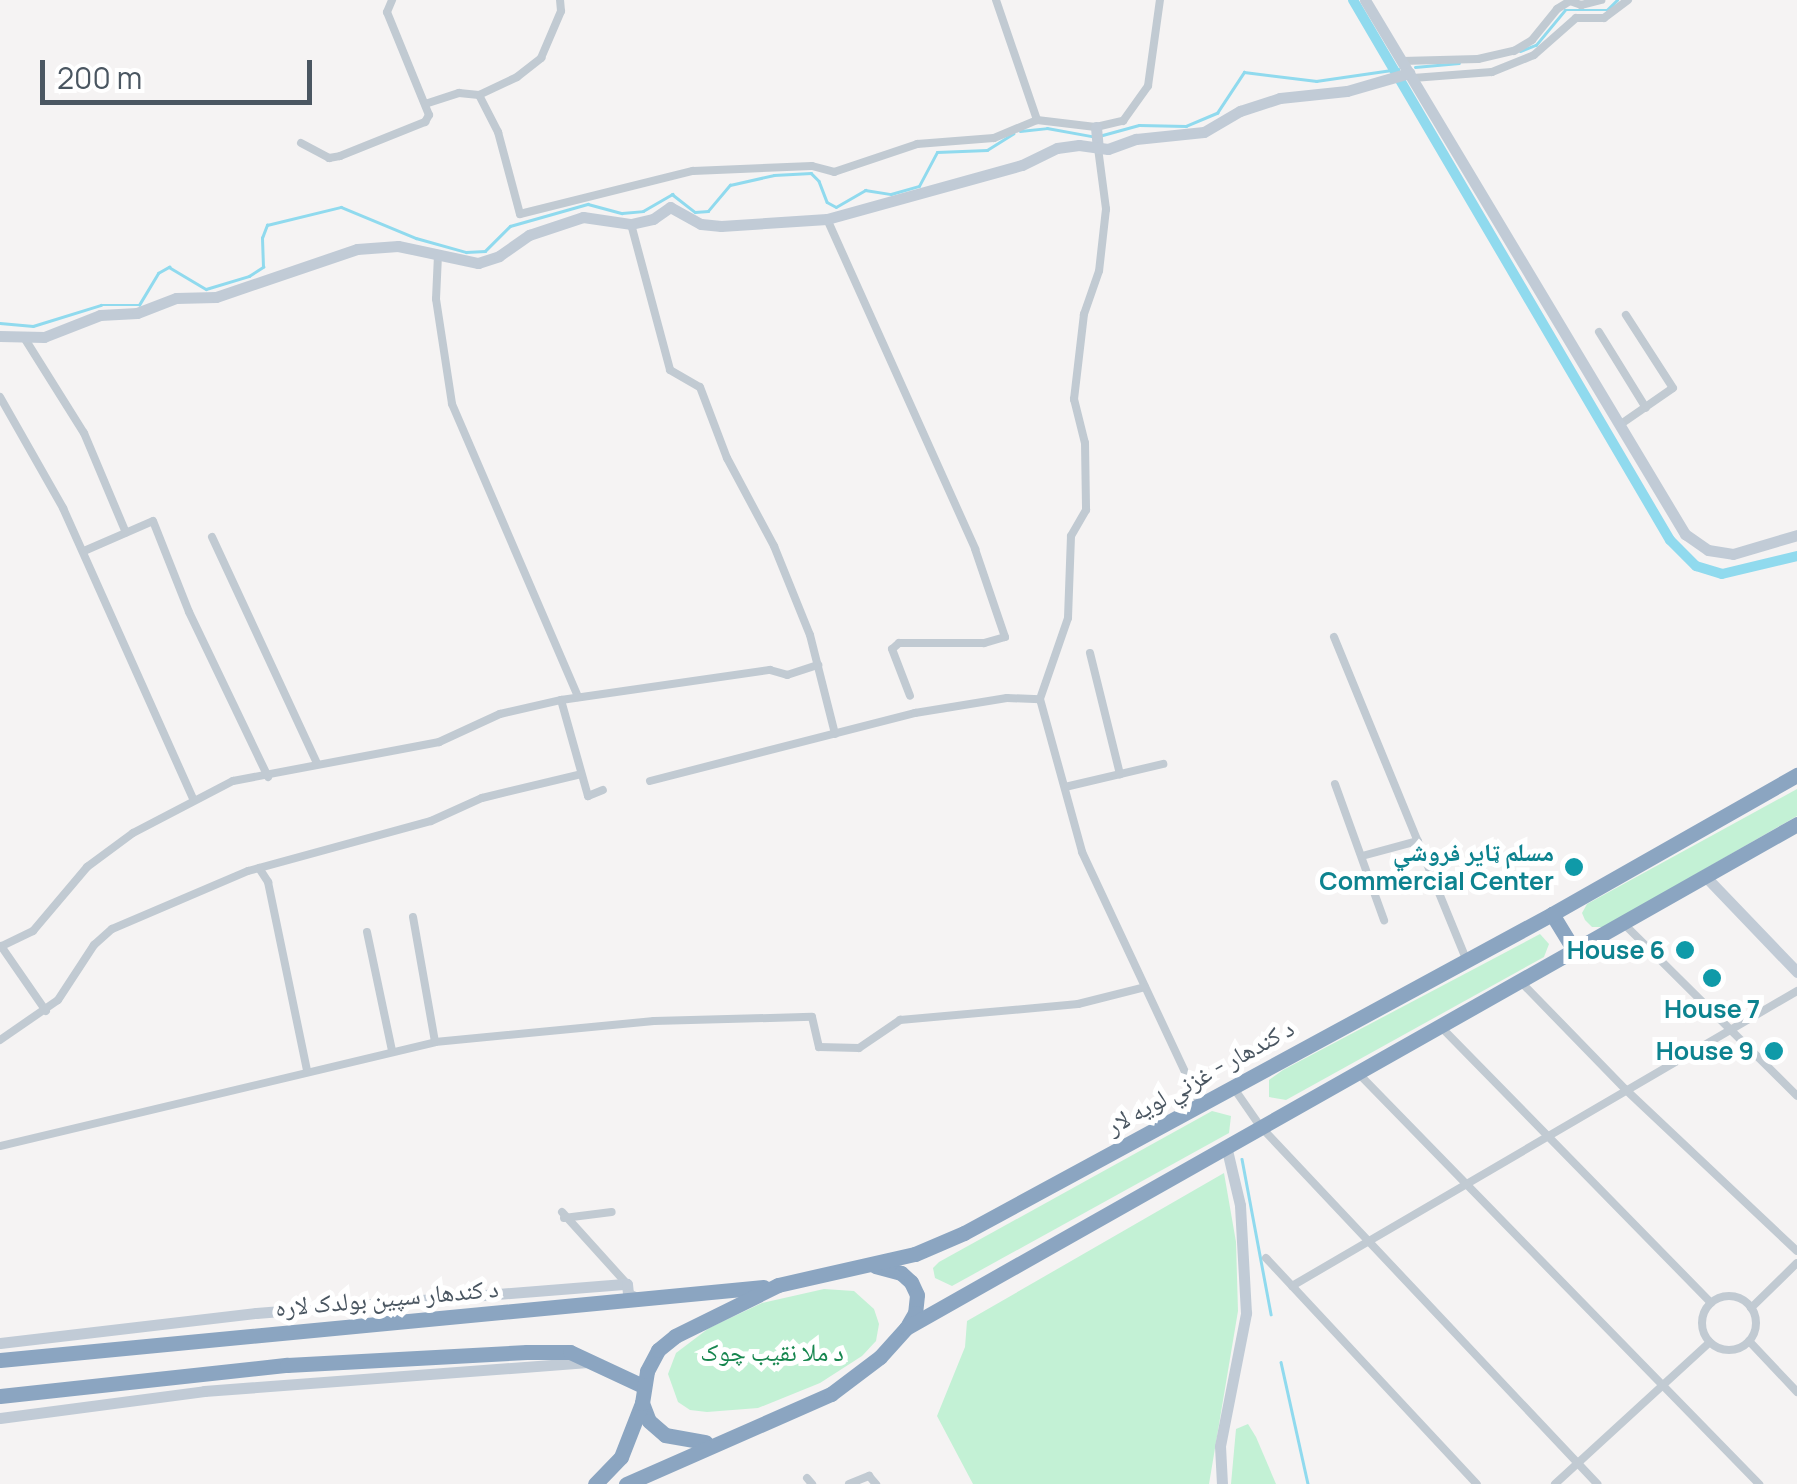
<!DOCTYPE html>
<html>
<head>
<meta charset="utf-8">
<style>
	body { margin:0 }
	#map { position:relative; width:1797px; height:1484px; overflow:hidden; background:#f5f3f3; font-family:Manrope,"Noto Naskh Arabic",sans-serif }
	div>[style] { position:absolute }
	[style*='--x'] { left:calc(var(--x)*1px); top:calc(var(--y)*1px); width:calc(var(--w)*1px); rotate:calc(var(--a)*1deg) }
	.green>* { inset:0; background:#c3f1d5 }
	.stream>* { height:2.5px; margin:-1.25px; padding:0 1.25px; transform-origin:1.25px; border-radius:1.25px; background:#90daee }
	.canal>* { height:10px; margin:-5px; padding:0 5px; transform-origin:5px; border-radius:5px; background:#90daee }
	.street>* { height:8px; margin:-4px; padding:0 4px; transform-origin:4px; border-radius:4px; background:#c1cad2 }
	.street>.ring { margin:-4px; padding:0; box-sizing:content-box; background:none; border:8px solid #c1cad2; border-radius:50% }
	.secondary>* { height:11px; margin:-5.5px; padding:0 5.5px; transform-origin:5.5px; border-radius:5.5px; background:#c1cbd6 }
	.highway>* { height:15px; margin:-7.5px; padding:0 7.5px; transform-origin:7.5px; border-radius:7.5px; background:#8ba5c1 }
	.dots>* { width:28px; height:28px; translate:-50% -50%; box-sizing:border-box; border:5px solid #fff; border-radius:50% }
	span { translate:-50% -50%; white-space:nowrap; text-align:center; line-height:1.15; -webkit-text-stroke:10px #fff; paint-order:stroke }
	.culture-label { font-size:25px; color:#0d838f; font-weight:700 }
	.right { translate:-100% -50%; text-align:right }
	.street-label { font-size:25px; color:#4a5661 }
	.park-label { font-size:25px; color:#17864f }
	.scale { position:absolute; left:40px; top:60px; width:272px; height:45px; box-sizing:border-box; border:5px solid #4a5661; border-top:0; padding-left:12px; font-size:30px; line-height:35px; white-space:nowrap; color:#4a5661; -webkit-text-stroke:8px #fff; paint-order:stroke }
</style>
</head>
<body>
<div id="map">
	<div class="green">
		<div style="clip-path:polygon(1797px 789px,1797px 816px,1604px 927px,1592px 927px,1585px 920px,1582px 913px,1587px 904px)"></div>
		<div style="clip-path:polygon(1540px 934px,1549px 944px,1544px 957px,1286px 1100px,1269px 1097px,1269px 1080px,1283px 1070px)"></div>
		<div style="clip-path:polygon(1212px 1111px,1231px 1116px,1229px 1133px,952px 1286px,935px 1278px,933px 1268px,939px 1262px)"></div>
		<div style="clip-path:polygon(1224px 1173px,1236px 1242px,1238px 1311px,1209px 1484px,973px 1484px,937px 1416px,965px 1347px,967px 1321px)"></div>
		<div style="clip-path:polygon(824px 1289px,854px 1291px,874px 1309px,879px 1324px,876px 1341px,862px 1356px,820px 1383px,758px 1408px,707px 1412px,690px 1410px,678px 1402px,668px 1374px,676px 1353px,709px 1328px,762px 1303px)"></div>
		<div style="clip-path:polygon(1248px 1424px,1256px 1437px,1276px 1484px,1231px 1484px,1236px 1429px)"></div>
	</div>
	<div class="stream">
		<div style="--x:1520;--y:51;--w:17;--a:-21"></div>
		<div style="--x:1536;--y:45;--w:45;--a:-50.4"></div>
		<div style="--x:1565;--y:10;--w:42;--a:0"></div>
		<div style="--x:1607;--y:10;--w:14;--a:-45"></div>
		<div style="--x:1415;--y:67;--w:44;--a:-5.2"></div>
		<div style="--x:1020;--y:131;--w:27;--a:-6"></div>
		<div style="--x:1047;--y:128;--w:45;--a:10.3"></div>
		<div style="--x:1099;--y:136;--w:41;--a:-15.4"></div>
		<div style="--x:1139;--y:125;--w:47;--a:1.2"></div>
		<div style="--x:1186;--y:126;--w:34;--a:-23"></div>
		<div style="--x:1217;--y:113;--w:49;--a:-56.6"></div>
		<div style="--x:1244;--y:72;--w:73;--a:7.1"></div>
		<div style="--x:1316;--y:81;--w:83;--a:-8.3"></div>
		<div style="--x:0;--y:323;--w:33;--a:5"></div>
		<div style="--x:33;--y:326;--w:71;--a:-17.2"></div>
		<div style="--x:101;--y:305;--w:38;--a:0"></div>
		<div style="--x:139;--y:305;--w:37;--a:-59"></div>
		<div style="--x:158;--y:273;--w:13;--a:-29"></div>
		<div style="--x:169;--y:267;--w:43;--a:30.7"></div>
		<div style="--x:206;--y:289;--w:45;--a:-16.8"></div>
		<div style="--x:249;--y:276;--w:17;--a:-33"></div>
		<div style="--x:263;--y:267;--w:29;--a:-92"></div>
		<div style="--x:262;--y:238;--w:14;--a:-69"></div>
		<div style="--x:267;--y:225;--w:76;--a:-13.7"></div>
		<div style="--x:341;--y:207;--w:81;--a:22.5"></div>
		<div style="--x:416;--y:238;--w:52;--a:15.6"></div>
		<div style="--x:466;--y:252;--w:19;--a:-3"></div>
		<div style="--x:485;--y:251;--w:35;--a:-45"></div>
		<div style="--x:510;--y:226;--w:81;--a:-15.8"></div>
		<div style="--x:588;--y:204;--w:35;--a:15"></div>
		<div style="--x:622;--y:213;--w:21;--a:-5"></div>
		<div style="--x:643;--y:211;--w:34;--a:-30"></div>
		<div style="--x:672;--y:194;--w:29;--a:38"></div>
		<div style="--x:695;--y:212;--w:13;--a:-4"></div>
		<div style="--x:708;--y:211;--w:34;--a:-50"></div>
		<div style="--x:730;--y:185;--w:45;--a:-12.8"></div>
		<div style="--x:774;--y:175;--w:37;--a:-3"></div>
		<div style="--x:811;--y:173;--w:11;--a:45"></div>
		<div style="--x:819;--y:181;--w:22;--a:69"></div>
		<div style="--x:827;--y:202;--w:10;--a:29"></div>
		<div style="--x:836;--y:207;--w:34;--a:-30"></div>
		<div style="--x:865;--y:190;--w:26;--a:9"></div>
		<div style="--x:891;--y:194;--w:29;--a:-16"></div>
		<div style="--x:919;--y:186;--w:38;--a:-62"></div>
		<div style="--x:937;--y:152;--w:50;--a:-2.3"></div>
		<div style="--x:987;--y:150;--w:31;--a:-32"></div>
		<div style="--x:1242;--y:1159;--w:158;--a:79.4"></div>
		<div style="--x:1281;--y:1362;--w:125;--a:77.5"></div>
	</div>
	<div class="canal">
		<div style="--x:1353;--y:0;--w:626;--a:59.59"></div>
		<div style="--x:1670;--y:540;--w:37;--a:45"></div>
		<div style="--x:1696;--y:566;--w:27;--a:17"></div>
		<div style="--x:1722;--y:574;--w:77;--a:-13.5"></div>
	</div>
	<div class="street">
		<div style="--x:996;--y:0;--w:127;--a:71.1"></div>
		<div style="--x:1402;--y:61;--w:76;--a:-1.5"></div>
		<div style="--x:1478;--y:59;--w:37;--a:-13"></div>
		<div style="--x:1514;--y:51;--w:21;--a:-31"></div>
		<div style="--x:1532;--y:40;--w:40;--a:-51"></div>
		<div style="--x:1557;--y:9;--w:15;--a:-32"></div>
		<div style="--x:1570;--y:1;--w:12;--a:20"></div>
		<div style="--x:1581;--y:5;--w:21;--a:-14"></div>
		<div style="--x:1413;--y:78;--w:79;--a:-4.3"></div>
		<div style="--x:1492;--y:72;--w:45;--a:-22"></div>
		<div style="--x:1534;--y:55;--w:56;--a:-41.4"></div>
		<div style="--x:1576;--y:18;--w:28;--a:0"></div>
		<div style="--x:1604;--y:18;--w:30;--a:-37"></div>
		<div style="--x:479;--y:95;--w:42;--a:62.8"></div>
		<div style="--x:498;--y:132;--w:85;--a:75"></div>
		<div style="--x:520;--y:214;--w:178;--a:-14"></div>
		<div style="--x:693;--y:171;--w:119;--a:-2.4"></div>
		<div style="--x:812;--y:166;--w:23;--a:15"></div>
		<div style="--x:834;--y:172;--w:88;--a:-18.6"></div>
		<div style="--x:917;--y:144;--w:77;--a:-4.5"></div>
		<div style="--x:994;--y:138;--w:47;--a:-22.7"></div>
		<div style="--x:1037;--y:120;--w:59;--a:6.8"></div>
		<div style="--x:1096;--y:127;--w:28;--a:-13"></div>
		<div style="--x:1123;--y:121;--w:43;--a:-54.5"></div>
		<div style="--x:1148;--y:86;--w:87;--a:-82.1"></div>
		<div style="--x:425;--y:104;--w:36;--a:-18"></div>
		<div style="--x:459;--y:93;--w:20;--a:6"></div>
		<div style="--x:479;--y:95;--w:42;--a:-25.3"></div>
		<div style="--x:517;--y:77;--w:31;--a:-38"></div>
		<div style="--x:541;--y:58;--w:51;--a:-66.9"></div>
		<div style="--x:561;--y:11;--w:11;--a:-95"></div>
		<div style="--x:301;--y:143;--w:32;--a:28"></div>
		<div style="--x:329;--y:158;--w:11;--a:-10"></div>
		<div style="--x:340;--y:156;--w:92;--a:-21.8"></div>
		<div style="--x:425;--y:122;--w:8;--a:-60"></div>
		<div style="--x:429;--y:115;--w:111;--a:-112.2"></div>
		<div style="--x:387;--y:12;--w:13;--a:-67"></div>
		<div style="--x:1098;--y:148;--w:62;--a:82.5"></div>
		<div style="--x:1106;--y:209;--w:62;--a:96.4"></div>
		<div style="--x:1099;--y:271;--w:46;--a:109.2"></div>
		<div style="--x:1084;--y:314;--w:86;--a:96.7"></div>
		<div style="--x:1074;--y:399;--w:45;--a:76"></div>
		<div style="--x:1085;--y:443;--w:67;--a:89.1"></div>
		<div style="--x:1086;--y:510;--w:30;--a:120"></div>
		<div style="--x:1071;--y:536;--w:82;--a:92.1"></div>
		<div style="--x:1068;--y:618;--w:86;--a:109.1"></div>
		<div style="--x:1040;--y:699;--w:159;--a:74.6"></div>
		<div style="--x:1082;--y:852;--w:280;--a:64.9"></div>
		<div style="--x:827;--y:219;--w:362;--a:65.8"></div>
		<div style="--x:975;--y:549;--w:93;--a:71.2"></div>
		<div style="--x:1005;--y:637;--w:22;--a:164"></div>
		<div style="--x:984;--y:643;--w:85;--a:180"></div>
		<div style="--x:899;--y:643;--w:9;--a:139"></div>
		<div style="--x:892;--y:649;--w:50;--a:69"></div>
		<div style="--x:631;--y:224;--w:151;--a:75"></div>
		<div style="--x:670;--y:370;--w:34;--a:30"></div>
		<div style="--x:700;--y:387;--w:76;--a:69.2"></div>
		<div style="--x:727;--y:458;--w:100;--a:61.9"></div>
		<div style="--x:774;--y:546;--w:96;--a:68"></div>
		<div style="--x:810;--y:635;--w:102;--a:75.8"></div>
		<div style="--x:438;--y:255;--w:44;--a:92.6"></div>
		<div style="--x:436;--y:299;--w:106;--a:81.3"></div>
		<div style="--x:452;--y:404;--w:319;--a:66.7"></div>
		<div style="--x:1599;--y:332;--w:89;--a:58.3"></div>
		<div style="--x:25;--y:339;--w:111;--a:57.9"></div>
		<div style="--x:84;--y:433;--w:108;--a:67.2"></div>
		<div style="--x:0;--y:397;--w:128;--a:60.4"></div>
		<div style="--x:63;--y:508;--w:319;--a:65.9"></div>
		<div style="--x:1621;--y:424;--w:63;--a:-34.7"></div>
		<div style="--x:1673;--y:388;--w:87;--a:-122.8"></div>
		<div style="--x:212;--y:537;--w:249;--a:65.1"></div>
		<div style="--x:84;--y:551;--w:75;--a:-23.5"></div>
		<div style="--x:153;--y:521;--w:98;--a:68.4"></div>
		<div style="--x:189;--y:612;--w:183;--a:64.4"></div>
		<div style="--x:1334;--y:637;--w:350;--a:67.7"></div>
		<div style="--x:1090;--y:653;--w:125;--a:76.1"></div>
		<div style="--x:561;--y:700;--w:100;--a:74.3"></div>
		<div style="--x:588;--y:796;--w:16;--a:-22"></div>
		<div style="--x:650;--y:781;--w:274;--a:-14.4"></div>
		<div style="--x:915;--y:713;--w:93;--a:-9.3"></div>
		<div style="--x:1007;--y:698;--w:33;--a:2"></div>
		<div style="--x:1335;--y:784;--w:145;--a:70.2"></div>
		<div style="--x:1065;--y:787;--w:101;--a:-13.2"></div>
		<div style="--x:1362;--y:856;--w:58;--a:-15"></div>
		<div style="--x:259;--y:868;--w:17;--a:57"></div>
		<div style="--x:268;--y:882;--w:192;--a:78.3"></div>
		<div style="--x:413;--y:917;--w:127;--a:80"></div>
		<div style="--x:1623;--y:923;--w:245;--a:44.8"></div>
		<div style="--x:367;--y:932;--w:122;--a:78.1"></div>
		<div style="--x:1;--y:946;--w:79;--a:55.3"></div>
		<div style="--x:0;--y:947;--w:37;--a:-26"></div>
		<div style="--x:33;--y:931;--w:84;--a:-49.8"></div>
		<div style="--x:87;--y:867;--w:57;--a:-36.5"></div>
		<div style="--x:133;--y:833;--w:113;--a:-27.5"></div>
		<div style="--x:233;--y:781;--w:210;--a:-10.7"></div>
		<div style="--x:439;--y:742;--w:67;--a:-24.7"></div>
		<div style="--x:500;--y:714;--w:63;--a:-12.9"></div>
		<div style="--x:561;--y:700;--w:211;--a:-8.2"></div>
		<div style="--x:770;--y:670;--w:18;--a:16"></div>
		<div style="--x:787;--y:675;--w:33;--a:-18"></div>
		<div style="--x:1520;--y:981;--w:151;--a:45.8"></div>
		<div style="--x:1625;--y:1089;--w:236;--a:43.3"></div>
		<div style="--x:1439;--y:1025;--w:389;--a:45.6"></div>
		<div style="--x:0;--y:1040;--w:70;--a:-34.6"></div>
		<div style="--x:58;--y:1000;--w:66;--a:-56.8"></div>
		<div style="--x:94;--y:945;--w:24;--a:-42"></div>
		<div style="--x:112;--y:929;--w:148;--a:-23.1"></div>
		<div style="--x:248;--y:871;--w:190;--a:-15.3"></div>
		<div style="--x:431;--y:821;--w:56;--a:-24.3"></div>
		<div style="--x:482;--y:798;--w:102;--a:-13.6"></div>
		<div style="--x:1357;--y:1072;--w:576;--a:45.7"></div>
		<div style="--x:1233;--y:1087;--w:47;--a:55.3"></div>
		<div style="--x:1260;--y:1126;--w:492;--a:46.7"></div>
		<div style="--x:0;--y:1146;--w:447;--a:-13.4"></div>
		<div style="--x:435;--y:1042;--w:220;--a:-5.5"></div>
		<div style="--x:654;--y:1021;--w:158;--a:-1.5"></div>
		<div style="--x:812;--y:1017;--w:31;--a:77"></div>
		<div style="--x:819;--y:1047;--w:40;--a:1.4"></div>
		<div style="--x:859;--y:1048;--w:50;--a:-34.3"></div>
		<div style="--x:900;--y:1020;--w:179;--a:-5.1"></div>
		<div style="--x:1078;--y:1004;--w:69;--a:-14.2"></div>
		<div style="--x:562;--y:1212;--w:97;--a:47.9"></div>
		<div style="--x:564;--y:1218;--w:48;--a:-7.1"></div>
		<div style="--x:1266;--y:1258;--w:309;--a:47"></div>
		<div style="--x:1292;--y:1286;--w:585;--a:-30.29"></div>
		<div class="ring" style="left:1702px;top:1296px;width:46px;height:46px"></div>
		<div style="--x:1751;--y:1308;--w:64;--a:-44.4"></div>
		<div style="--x:1749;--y:1341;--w:70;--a:46.7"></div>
		<div style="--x:807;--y:1478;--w:8;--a:50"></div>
		<div style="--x:849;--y:1484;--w:22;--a:-22"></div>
		<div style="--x:869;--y:1476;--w:11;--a:49"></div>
		<div style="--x:1555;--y:1484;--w:210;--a:-42.5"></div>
	</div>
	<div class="secondary">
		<div style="--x:1365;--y:0;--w:623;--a:59.07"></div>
		<div style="--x:1685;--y:534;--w:28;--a:35"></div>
		<div style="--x:1708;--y:550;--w:25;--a:9"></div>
		<div style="--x:1733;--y:554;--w:67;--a:-16.5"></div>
		<div style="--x:1096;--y:127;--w:21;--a:85"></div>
		<div style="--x:0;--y:336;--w:44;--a:1.3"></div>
		<div style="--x:44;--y:337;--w:60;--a:-21.4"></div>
		<div style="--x:100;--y:315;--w:37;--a:-3"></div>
		<div style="--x:137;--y:313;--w:42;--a:-21"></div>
		<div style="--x:176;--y:298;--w:40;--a:-1.4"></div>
		<div style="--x:216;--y:297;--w:149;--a:-18.8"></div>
		<div style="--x:357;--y:249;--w:41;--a:-4.2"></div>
		<div style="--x:398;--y:246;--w:82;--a:12"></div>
		<div style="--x:478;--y:263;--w:22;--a:-18"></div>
		<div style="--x:499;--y:256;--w:37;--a:-35"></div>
		<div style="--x:529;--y:235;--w:57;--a:-18.4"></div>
		<div style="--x:583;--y:217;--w:49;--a:8.3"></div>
		<div style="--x:631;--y:224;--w:23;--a:-13"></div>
		<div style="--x:653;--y:219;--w:21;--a:-35"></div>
		<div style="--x:670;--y:207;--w:35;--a:29"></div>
		<div style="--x:701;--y:224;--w:20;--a:6"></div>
		<div style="--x:721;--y:226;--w:106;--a:-3.8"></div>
		<div style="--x:827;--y:219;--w:202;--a:-15.5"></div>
		<div style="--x:1022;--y:165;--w:39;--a:-26"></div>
		<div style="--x:1057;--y:148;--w:22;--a:-8"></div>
		<div style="--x:1079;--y:145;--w:29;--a:8"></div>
		<div style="--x:1108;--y:149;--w:30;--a:-20"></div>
		<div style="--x:1136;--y:139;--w:68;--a:-5.9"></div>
		<div style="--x:1204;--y:132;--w:42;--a:-30.3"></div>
		<div style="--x:1240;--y:111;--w:42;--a:-18"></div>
		<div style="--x:1280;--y:98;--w:67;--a:-6"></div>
		<div style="--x:1347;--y:91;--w:65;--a:-16.2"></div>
		<div style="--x:1705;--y:876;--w:133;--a:46.2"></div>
		<div style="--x:0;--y:1343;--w:258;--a:-6.7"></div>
		<div style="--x:256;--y:1313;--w:372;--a:-4.5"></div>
		<div style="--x:627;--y:1284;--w:10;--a:84"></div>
		<div style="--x:628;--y:1294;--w:10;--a:24"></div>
		<div style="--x:0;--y:1418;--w:206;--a:-7.5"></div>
		<div style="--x:204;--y:1391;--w:385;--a:-4.3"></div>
		<div style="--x:1222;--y:1484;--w:38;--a:-93"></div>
		<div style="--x:1220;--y:1446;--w:136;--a:-78.9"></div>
		<div style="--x:1246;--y:1313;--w:108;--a:-93.2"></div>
		<div style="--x:1240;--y:1205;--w:61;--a:-103.3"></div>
	</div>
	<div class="highway">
		<div style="--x:1552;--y:914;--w:42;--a:58.6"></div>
		<div style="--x:875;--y:1266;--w:27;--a:15"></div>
		<div style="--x:901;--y:1273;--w:13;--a:42"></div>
		<div style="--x:911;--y:1282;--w:14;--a:65"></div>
		<div style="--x:917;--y:1295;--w:18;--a:96"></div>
		<div style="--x:915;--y:1313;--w:14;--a:120"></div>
		<div style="--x:0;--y:1360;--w:767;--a:-5.46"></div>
		<div style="--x:0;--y:1396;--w:289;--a:-6.2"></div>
		<div style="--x:287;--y:1365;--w:240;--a:-3.1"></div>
		<div style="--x:527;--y:1352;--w:43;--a:0"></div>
		<div style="--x:570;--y:1352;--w:81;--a:25"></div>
		<div style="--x:642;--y:1403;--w:19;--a:69"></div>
		<div style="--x:649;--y:1421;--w:21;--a:41"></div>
		<div style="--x:665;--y:1435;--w:41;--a:9.9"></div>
		<div style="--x:595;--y:1484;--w:37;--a:-46"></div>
		<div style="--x:621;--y:1457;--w:58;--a:-68.7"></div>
		<div style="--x:642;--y:1403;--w:32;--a:-81"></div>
		<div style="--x:647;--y:1371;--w:24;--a:-62"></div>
		<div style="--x:658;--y:1350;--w:22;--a:-39"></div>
		<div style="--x:675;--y:1336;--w:115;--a:-26.3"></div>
		<div style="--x:778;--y:1285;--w:140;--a:-12.8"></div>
		<div style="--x:915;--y:1254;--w:53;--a:-23.2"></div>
		<div style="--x:964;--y:1233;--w:669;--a:-28.48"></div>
		<div style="--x:1552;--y:914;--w:282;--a:-29.6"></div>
		<div style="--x:626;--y:1484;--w:224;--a:-23.7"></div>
		<div style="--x:831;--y:1394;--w:61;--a:-37.1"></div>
		<div style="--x:880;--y:1357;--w:39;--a:-48"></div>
		<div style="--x:906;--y:1328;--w:1024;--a:-29.49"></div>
	</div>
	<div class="dots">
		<div style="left:1574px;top:867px;background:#0f9aa8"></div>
		<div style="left:1685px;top:950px;background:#0f9aa8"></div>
		<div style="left:1712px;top:978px;background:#0f9aa8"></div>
		<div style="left:1774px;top:1051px;background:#0f9aa8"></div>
	</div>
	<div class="culture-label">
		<span class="right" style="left:1554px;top:867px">مسلم ټایر فروشي<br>Commercial Center</span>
		<span class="right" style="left:1665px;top:950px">House 6</span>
		<span style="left:1712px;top:1009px">House 7</span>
		<span class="right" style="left:1754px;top:1051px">House 9</span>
	</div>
	<div class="street-label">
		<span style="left:1200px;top:1077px;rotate:-29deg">د کندهار - غزني لويه لار</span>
		<span style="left:387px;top:1298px;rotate:-5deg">د کندهار سپین بولدک لاره</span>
	</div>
	<div class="park-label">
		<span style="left:772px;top:1352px">د ملا نقيب چوک</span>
	</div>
	<div class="scale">200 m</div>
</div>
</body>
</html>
